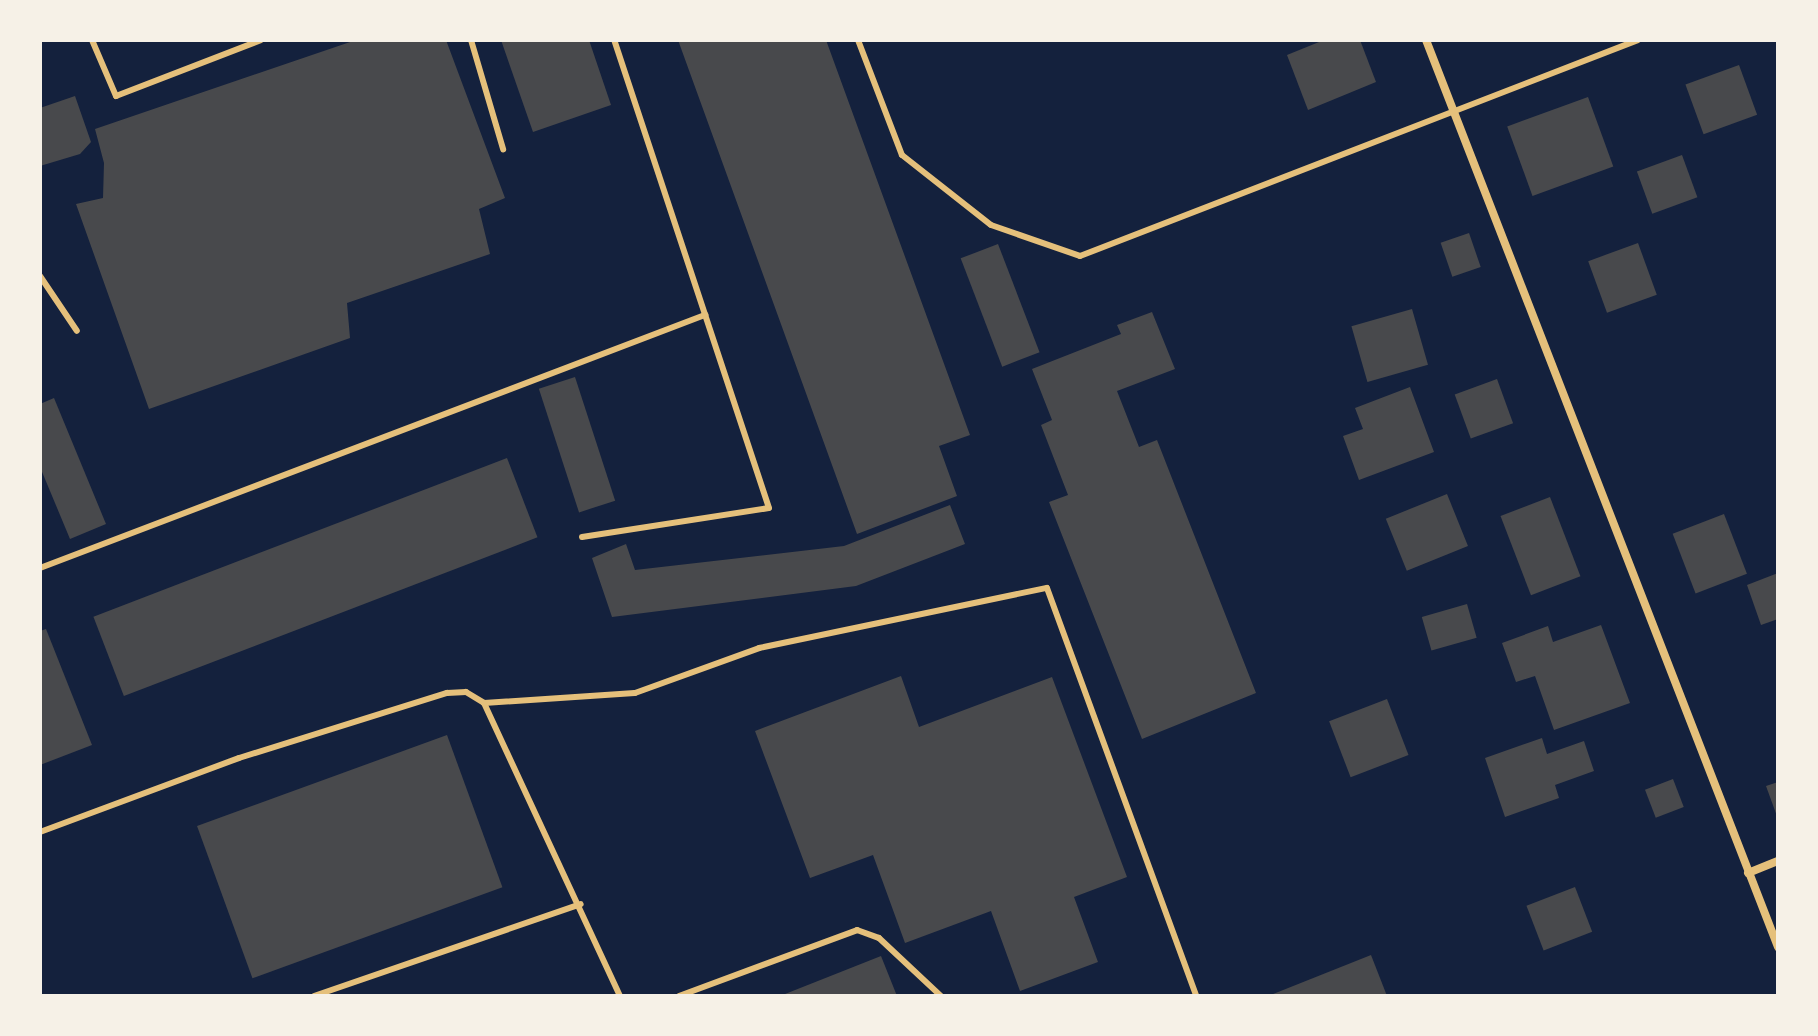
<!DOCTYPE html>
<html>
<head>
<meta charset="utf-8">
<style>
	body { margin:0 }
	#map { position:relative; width:1818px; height:1036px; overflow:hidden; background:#14213d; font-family:"Exo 2",sans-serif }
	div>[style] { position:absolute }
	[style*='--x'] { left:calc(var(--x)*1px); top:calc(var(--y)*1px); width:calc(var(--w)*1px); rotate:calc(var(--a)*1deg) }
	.building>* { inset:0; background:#48494c; transform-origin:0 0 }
	.service>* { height:6px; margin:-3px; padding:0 3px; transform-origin:3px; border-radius:3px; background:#e5c07b }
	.minor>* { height:8px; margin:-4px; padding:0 4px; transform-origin:4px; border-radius:4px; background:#e5c07b }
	span { translate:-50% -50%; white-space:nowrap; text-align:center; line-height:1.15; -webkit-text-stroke:6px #f6f1e7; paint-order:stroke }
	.frame { position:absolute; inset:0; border:42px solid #f6f1e7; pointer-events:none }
</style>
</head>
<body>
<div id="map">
	<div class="building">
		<div style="clip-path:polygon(356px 40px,446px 40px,505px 198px,479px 209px,490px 254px,347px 303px,350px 338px,149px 409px,76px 204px,103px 198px,104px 163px,95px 129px)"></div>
		<div style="clip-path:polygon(501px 40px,589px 40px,611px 105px,533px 132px)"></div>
		<div style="clip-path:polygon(678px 40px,826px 40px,970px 435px,939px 446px,957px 496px,857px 534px)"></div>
		<div style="clip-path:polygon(1324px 40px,1360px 40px,1376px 82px,1308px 110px,1287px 55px)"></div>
		<div style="left:1739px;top:65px;width:53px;height:57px;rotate:70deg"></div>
		<div style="clip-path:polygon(75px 96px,91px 142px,80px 154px,40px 166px,40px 108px)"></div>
		<div style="left:1588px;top:97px;width:74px;height:86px;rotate:70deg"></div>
		<div style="left:1682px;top:155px;width:45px;height:48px;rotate:70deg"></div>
		<div style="left:1469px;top:233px;width:36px;height:30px;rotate:71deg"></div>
		<div style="left:1638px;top:243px;width:55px;height:53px;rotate:70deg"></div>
		<div style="left:998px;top:244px;width:116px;height:40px;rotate:69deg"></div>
		<div style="left:1412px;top:309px;width:58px;height:63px;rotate:74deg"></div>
		<div style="clip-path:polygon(1152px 312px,1175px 369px,1117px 391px,1139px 447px,1157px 440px,1256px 693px,1142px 739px,1049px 502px,1068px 495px,1041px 425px,1052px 420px,1032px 369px,1121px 334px,1117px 325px)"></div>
		<div style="left:575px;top:377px;width:130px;height:38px;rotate:72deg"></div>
		<div style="left:1497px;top:379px;width:47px;height:45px;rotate:70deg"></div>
		<div style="clip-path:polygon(1410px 387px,1434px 452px,1359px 480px,1343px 436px,1363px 429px,1355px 408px)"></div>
		<div style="clip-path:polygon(54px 398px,106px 524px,70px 539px,40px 467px,40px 404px)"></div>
		<div style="left:507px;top:458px;width:85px;height:443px;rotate:69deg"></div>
		<div style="left:1447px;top:494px;width:56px;height:66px;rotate:68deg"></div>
		<div style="left:1550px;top:497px;width:85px;height:53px;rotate:69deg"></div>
		<div style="clip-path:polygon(950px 505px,965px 544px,856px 586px,612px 617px,592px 558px,626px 544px,635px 570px,844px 546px)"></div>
		<div style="left:1724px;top:514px;width:64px;height:55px;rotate:69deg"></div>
		<div style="clip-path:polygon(1778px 573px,1778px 619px,1761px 625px,1747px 585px)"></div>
		<div style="left:1467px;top:604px;width:35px;height:47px;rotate:74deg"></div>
		<div style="clip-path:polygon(1601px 625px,1630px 703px,1554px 730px,1535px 676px,1516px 682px,1502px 643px,1548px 626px,1553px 642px)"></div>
		<div style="clip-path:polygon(46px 629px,92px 745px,40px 765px,40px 631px)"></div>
		<div style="clip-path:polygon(901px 676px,919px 727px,1052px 677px,1127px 877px,1074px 897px,1098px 962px,1020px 991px,991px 911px,905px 943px,873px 855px,810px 878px,755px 731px)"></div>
		<div style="left:1387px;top:699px;width:60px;height:62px;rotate:69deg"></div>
		<div style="left:447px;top:735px;width:162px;height:266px;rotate:70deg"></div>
		<div style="clip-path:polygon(1542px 738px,1547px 754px,1584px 741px,1594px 771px,1555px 785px,1559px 798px,1505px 817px,1485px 758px)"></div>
		<div style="left:1673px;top:779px;width:30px;height:30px;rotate:69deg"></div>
		<div style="clip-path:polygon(1778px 782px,1778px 819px,1766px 786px)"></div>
		<div style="left:1575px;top:887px;width:48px;height:52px;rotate:69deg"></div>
		<div style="clip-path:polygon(1371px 955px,1387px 996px,1268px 996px)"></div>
		<div style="clip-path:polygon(881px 956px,897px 996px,780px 996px)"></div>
	</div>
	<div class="service">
		<div style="--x:92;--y:40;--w:61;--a:66.8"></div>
		<div style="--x:116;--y:96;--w:155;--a:-21.1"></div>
		<div style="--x:471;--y:40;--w:114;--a:73.6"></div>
		<div style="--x:858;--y:40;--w:123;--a:69.1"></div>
		<div style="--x:902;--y:155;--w:113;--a:38.2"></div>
		<div style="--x:991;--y:225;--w:94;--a:19.2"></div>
		<div style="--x:1080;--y:256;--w:598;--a:-21.16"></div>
		<div style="--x:40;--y:276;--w:66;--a:56.1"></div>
		<div style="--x:582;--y:537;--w:189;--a:-8.8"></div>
		<div style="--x:769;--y:508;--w:493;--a:-108.3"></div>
		<div style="--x:40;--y:568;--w:712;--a:-20.83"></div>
		<div style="--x:484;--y:703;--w:151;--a:-3.8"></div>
		<div style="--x:635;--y:693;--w:132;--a:-19.9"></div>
		<div style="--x:759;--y:648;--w:294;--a:-11.8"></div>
		<div style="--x:1047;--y:588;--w:434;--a:69.9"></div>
		<div style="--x:40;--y:832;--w:212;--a:-20.4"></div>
		<div style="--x:239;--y:758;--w:218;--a:-17.4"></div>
		<div style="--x:447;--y:693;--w:19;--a:-3"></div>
		<div style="--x:466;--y:692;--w:21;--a:31"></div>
		<div style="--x:484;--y:703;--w:323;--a:65.1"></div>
		<div style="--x:314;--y:996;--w:282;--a:-19"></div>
		<div style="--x:679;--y:996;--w:190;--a:-20.3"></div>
		<div style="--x:857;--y:930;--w:23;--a:20"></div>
		<div style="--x:879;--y:938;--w:85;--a:43.1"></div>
	</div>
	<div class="minor">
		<div style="--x:1426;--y:40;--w:973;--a:68.79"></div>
		<div style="--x:1748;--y:873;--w:32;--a:-22"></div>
	</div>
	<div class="frame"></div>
</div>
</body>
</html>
